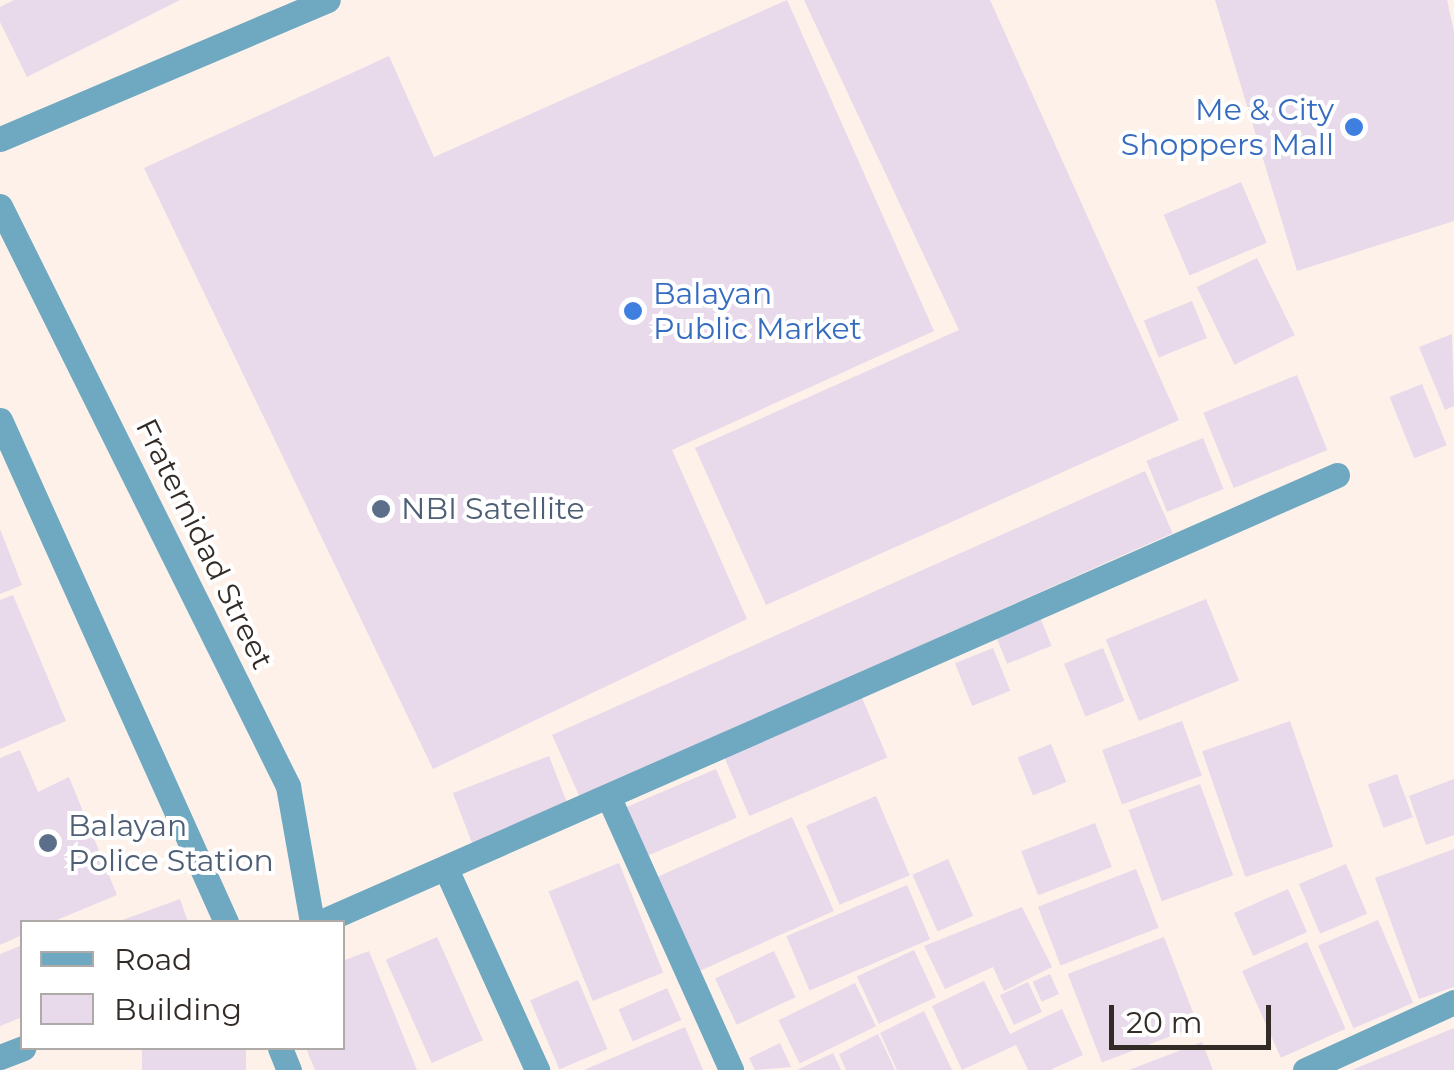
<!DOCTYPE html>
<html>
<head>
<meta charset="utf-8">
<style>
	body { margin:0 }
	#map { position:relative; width:1454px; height:1070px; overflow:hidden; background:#fef1e9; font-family:Montserrat,sans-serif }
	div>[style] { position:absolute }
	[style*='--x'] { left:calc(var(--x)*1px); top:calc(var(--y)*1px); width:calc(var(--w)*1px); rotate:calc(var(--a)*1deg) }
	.building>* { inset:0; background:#e8d9eb; transform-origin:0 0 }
	.minor>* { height:25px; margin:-12.5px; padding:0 12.5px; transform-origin:12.5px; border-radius:12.5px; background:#6ea9c1 }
	.dots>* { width:28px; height:28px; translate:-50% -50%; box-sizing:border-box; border:5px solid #fff; border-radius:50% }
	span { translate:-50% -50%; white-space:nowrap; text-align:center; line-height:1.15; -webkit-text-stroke:8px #fff; paint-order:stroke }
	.shop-label { font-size:30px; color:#366cbe }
	.right { translate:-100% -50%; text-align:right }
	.left { translate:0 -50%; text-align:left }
	.service-label { font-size:30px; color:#4e5e75 }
	.street-label { font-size:30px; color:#332b26 }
	.legend { position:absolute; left:20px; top:920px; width:325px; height:130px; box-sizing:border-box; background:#fff; border:2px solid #adaaa8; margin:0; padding:12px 18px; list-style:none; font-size:30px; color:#332b26 }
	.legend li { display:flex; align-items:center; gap:20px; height:50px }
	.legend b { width:50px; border:2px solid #adaaa8 }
	.scale { position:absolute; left:1109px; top:1005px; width:162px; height:45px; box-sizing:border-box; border:5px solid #332b26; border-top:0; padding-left:12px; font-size:30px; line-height:35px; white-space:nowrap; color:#332b26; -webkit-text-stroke:8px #fff; paint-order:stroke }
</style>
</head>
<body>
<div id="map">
	<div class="building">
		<div style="clip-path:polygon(14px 0,180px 0,27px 77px,0 22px,0 7px)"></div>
		<div style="clip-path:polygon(787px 0,934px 331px,672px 450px,747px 619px,433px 769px,144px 168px,389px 56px,434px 157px)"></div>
		<div style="clip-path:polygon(804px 0,990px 0,1179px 420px,766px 605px,695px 448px,959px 330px)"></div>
		<div style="clip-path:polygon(1215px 0,1447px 0,1454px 32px,1454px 221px,1297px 271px)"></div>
		<div style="left:1241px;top:182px;width:66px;height:84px;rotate:67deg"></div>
		<div style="left:1257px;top:258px;width:86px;height:67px;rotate:64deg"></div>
		<div style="left:1192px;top:301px;width:40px;height:52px;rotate:68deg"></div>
		<div style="clip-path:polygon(1452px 334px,1454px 406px,1445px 410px,1419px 347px)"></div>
		<div style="left:1297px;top:375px;width:81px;height:101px;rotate:68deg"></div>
		<div style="left:1422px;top:384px;width:66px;height:35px;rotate:68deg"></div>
		<div style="left:1203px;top:438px;width:55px;height:61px;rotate:68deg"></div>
		<div style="left:1145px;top:471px;width:68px;height:649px;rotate:66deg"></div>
		<div style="clip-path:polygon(0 529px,22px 585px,0 594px)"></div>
		<div style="clip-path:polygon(13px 595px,66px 721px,0 749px,0 600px)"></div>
		<div style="left:1206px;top:599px;width:88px;height:108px;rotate:68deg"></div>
		<div style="left:1040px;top:617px;width:31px;height:48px;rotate:68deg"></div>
		<div style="left:993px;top:648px;width:46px;height:41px;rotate:68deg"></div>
		<div style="left:1103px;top:648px;width:57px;height:42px;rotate:68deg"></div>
		<div style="left:860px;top:693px;width:70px;height:150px;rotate:67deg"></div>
		<div style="left:1182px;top:721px;width:58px;height:85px;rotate:70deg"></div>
		<div style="left:1290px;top:721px;width:133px;height:93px;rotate:71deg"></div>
		<div style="left:1051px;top:744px;width:41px;height:36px;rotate:68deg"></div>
		<div style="clip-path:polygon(20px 750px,38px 792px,69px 777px,117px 895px,52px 922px,22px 922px,22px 935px,0 945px,0 758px)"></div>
		<div style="left:549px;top:756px;width:59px;height:103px;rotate:69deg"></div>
		<div style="left:716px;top:769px;width:53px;height:97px;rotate:67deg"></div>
		<div style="left:1397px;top:774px;width:46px;height:31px;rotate:70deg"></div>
		<div style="clip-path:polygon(1454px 779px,1454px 835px,1426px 845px,1409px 796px)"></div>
		<div style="left:1200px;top:784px;width:97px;height:76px;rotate:70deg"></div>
		<div style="left:876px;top:796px;width:86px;height:76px;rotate:67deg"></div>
		<div style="left:792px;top:817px;width:103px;height:147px;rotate:66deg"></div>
		<div style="left:1095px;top:823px;width:47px;height:79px;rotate:69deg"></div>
		<div style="clip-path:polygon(1454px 849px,1454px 987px,1419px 999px,1375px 878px)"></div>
		<div style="left:948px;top:859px;width:62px;height:39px;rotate:66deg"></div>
		<div style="left:619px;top:863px;width:118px;height:76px;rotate:68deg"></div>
		<div style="left:1346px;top:864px;width:54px;height:51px;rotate:67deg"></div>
		<div style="left:1136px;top:869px;width:63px;height:105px;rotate:69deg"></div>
		<div style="left:907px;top:885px;width:59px;height:131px;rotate:67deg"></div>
		<div style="left:1288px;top:889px;width:47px;height:59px;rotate:66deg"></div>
		<div style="clip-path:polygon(180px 899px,188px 922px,117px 922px)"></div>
		<div style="clip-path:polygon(1022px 907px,1052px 967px,1004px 991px,993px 967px,945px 989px,924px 946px)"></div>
		<div style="left:1378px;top:920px;width:90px;height:65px;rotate:67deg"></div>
		<div style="left:437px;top:937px;width:113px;height:56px;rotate:66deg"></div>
		<div style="left:1164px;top:937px;width:95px;height:103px;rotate:69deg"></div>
		<div style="left:1307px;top:942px;width:95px;height:71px;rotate:66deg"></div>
		<div style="clip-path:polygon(22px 945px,22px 1017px,0 1026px,0 954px)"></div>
		<div style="left:914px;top:950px;width:52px;height:63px;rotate:65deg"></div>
		<div style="clip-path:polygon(369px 951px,417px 1070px,315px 1070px,306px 1048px,342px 1048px,342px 961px)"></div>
		<div style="left:774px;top:951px;width:51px;height:65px;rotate:65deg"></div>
		<div style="left:1050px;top:974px;width:22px;height:19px;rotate:66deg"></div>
		<div style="left:578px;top:980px;width:75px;height:52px;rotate:67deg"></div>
		<div style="clip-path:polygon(984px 981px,1010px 1034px,1062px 1009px,1083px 1055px,1050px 1070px,1028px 1070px,1016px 1045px,962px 1070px,932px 1006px)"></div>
		<div style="left:1028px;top:982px;width:33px;height:31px;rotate:65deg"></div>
		<div style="left:855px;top:983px;width:48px;height:85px;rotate:64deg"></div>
		<div style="left:667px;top:988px;width:35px;height:53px;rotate:66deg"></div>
		<div style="clip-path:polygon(924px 1011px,952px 1070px,897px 1070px,880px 1033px)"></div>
		<div style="clip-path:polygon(685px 1027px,703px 1070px,584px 1070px)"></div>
		<div style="clip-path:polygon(1454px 1028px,1454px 1070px,1352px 1070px)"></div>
		<div style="clip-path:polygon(878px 1034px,895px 1070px,846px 1070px,839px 1054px)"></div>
		<div style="clip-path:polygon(1202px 1042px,1213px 1070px,1129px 1070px)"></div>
		<div style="clip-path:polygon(780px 1043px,791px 1067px,755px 1070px,749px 1058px)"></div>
		<div style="left:142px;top:1048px;width:104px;height:23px"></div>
		<div style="clip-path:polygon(833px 1053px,841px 1070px,797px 1070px)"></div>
	</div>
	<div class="minor">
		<div style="--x:0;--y:139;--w:356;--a:-23"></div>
		<div style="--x:0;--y:206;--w:648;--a:63.59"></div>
		<div style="--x:288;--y:786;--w:138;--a:80"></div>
		<div style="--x:0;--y:420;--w:551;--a:65.76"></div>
		<div style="--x:609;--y:798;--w:298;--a:65.8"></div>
		<div style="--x:446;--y:869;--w:221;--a:65.6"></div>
		<div style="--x:321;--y:922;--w:1110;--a:-23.75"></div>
		<div style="--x:280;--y:1048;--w:24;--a:68"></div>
		<div style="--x:0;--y:1057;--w:25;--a:-21"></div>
		<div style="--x:1305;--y:1070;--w:164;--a:-24.5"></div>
	</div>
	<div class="dots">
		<div style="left:1354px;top:127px;background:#3f7fe0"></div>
		<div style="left:633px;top:311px;background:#3f7fe0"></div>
		<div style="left:381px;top:509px;background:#5c6f8a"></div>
		<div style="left:48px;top:843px;background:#5c6f8a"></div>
	</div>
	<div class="shop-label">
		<span class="right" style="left:1334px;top:127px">Me &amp; City<br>Shoppers Mall</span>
		<span class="left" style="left:653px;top:311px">Balayan<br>Public Market</span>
	</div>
	<div class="service-label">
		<span class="left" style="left:401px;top:509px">NBI Satellite</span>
		<span class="left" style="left:68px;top:843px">Balayan<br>Police Station</span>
	</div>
	<div class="street-label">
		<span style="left:204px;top:544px;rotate:64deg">Fraternidad Street</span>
	</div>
	<ul class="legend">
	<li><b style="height:12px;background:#6ea9c1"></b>Road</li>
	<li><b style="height:28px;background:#e8d9eb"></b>Building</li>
	</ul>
	<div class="scale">20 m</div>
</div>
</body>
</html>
